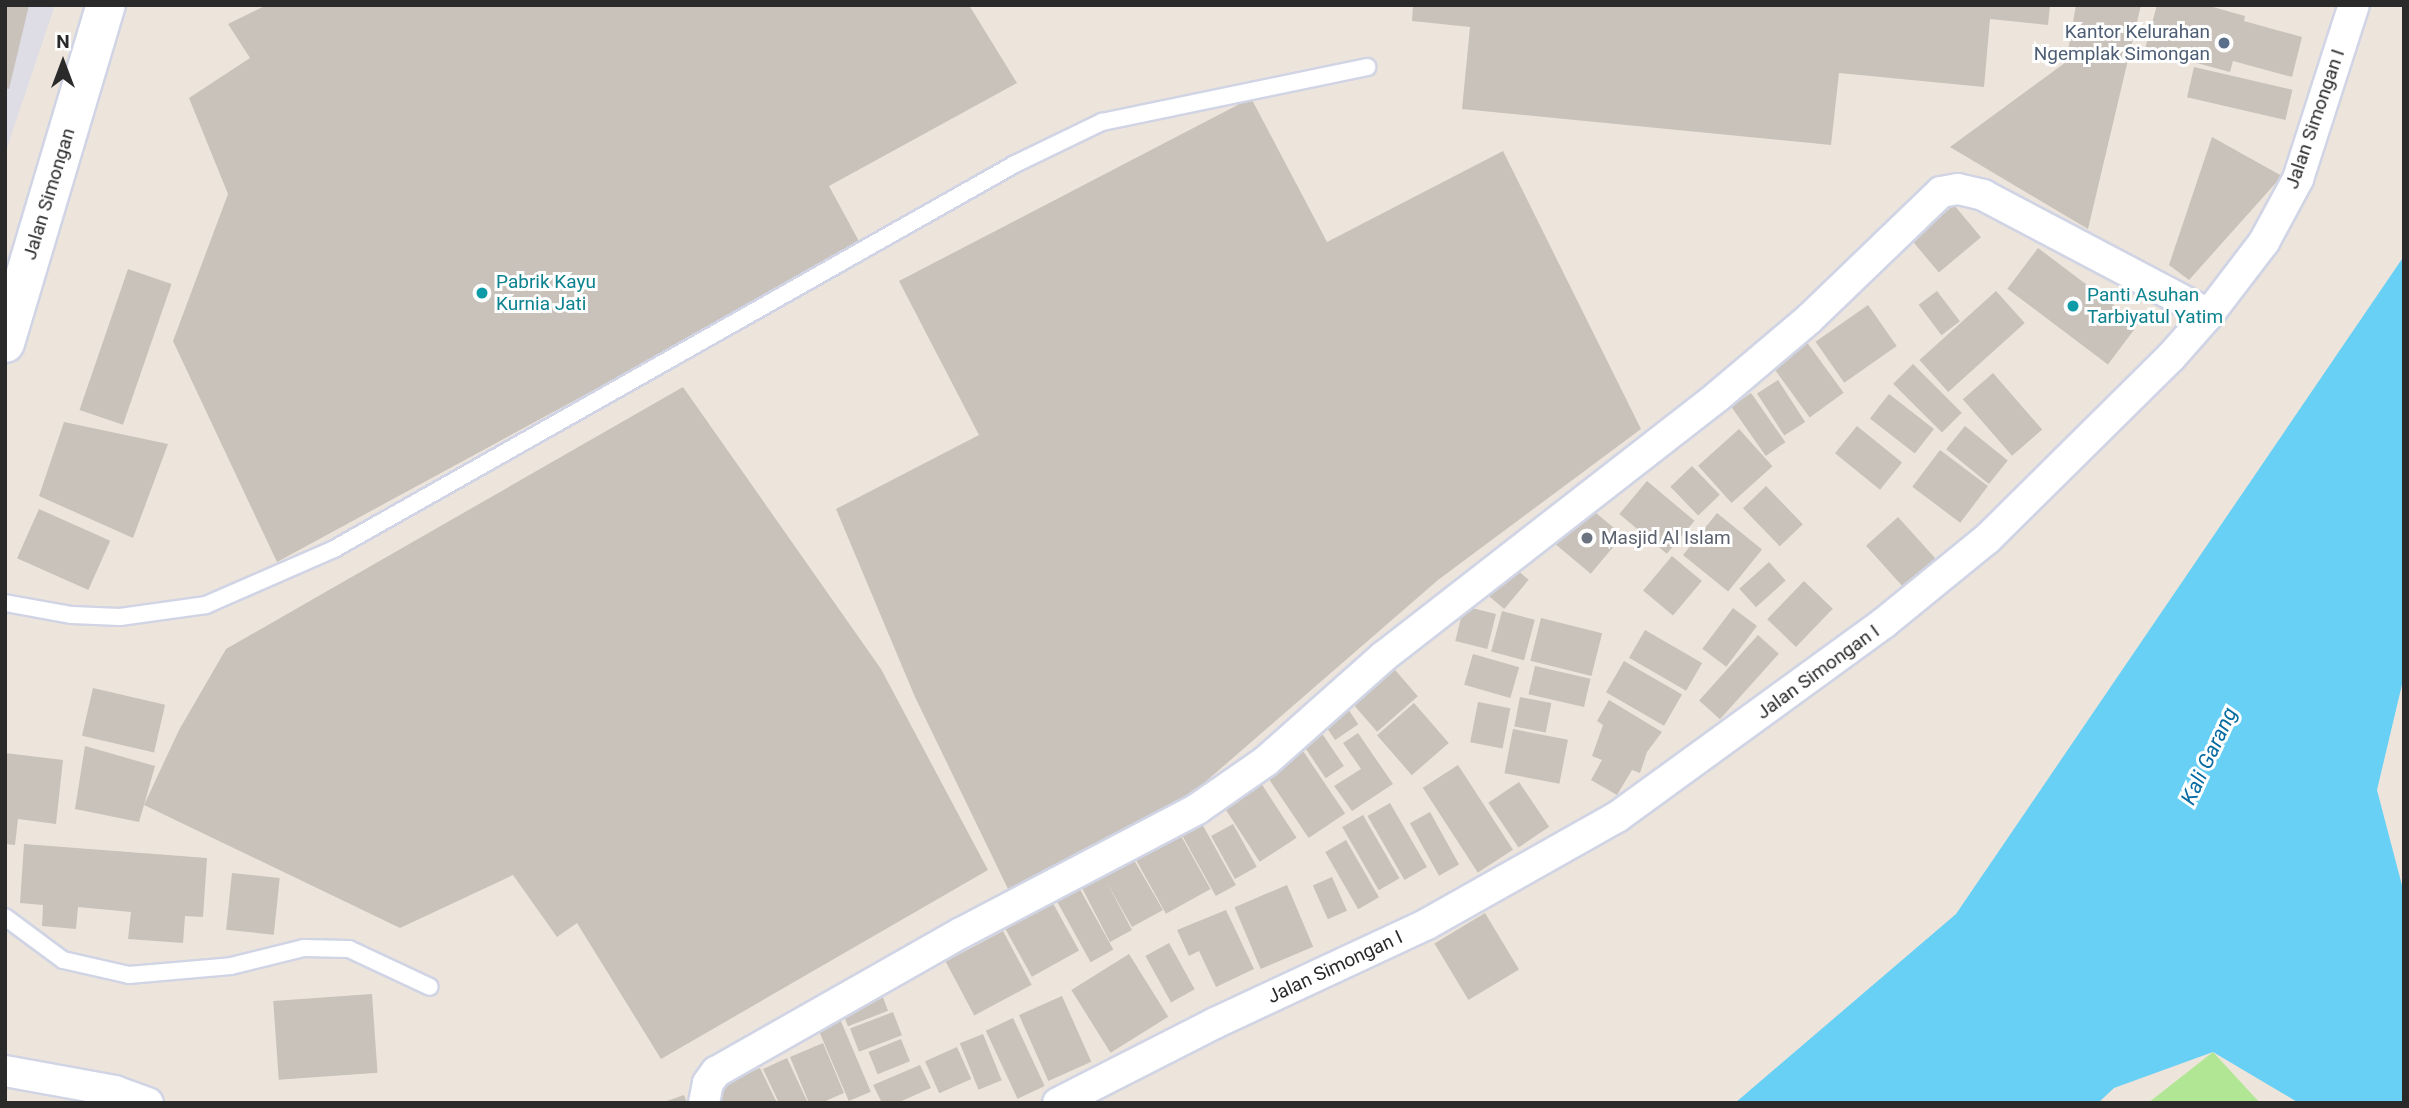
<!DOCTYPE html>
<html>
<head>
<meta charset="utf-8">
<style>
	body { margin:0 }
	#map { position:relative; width:2409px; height:1108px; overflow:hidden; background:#ede5db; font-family:Roboto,sans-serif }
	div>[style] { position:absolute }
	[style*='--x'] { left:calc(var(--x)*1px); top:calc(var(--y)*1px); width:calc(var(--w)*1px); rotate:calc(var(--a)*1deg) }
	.industrial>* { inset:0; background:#dedce5 }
	.green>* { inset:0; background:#b0e694 }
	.water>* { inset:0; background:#68cff5 }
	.building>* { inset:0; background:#c8c2ba; transform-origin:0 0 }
	.roads { filter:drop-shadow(2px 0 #d0d4e4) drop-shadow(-2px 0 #d0d4e4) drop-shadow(0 2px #d0d4e4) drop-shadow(0 -2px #d0d4e4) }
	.service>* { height:16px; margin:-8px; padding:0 8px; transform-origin:8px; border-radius:8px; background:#fff }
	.minor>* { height:30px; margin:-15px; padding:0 15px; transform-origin:15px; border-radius:15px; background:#fff }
	.secondary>* { height:38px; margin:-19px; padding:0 19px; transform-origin:19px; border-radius:19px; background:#fff }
	.dots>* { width:19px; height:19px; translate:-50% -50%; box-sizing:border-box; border:4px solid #fff; border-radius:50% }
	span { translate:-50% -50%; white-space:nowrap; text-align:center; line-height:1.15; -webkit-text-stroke:6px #fff; paint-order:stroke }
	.service-label { font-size:19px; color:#4e5e75 }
	.right { translate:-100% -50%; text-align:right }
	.street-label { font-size:19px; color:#2a2a2a }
	.culture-label { font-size:19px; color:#0d838f }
	.left { translate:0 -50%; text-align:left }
	.worship-label { font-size:19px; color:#5b616d }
	.water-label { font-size:21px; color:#066ba1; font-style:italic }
	.frame { position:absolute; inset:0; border:7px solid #2a2a2a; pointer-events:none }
	.north { position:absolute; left:28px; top:28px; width:70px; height:70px; -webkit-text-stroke:5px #fff; paint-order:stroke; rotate:0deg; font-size:19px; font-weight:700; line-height:28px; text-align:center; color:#2a2a2a }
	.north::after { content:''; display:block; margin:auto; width:24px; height:32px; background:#2a2a2a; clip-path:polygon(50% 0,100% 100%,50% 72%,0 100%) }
</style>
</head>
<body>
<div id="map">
	<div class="industrial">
		<div style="clip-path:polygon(5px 5px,55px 5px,5px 154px)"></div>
	</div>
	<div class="green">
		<div style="clip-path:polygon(2213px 1052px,2260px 1103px,2148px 1103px)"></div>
	</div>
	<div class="water">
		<div style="clip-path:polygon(2404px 256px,2404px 676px,2377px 790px,2404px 893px,2404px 1103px,2299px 1103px,2213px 1052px,2114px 1088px,2098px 1103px,1735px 1103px,1956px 914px)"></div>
	</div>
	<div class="building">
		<div style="clip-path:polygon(5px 5px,29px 5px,9px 89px,5px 88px)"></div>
		<div style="clip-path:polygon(267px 5px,969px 5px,1017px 83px,829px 186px,861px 245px,277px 562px,173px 341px,228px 194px,189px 98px,250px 58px,228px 24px)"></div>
		<div style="clip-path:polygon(1413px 5px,2050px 5px,2048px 25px,1990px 19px,1984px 87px,1839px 73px,1831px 145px,1462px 109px,1470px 27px,1412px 21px)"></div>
		<div style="clip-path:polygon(2076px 5px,2141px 5px,2088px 229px,1950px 147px,2066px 62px)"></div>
		<div style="clip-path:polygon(2157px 5px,2206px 5px,2245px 16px,2244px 21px,2302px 37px,2292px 77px,2233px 61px,2230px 72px,2145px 49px)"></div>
		<div style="left:2194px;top:67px;width:101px;height:31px;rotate:13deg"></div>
		<div style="clip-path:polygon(1251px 98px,1327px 242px,1503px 151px,1641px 429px,1438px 580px,1181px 803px,1009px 891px,915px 697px,836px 509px,979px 435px,899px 281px)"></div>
		<div style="clip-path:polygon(2212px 137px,2282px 176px,2189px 280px,2169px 265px)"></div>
		<div style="left:1954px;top:205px;width:42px;height:55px;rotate:50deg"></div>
		<div style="left:2038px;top:248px;width:126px;height:51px;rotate:37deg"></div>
		<div style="left:128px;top:269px;width:46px;height:149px;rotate:19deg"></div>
		<div style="left:1937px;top:291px;width:38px;height:23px;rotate:53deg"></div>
		<div style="left:1996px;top:291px;width:43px;height:103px;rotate:48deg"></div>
		<div style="left:1868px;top:305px;width:50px;height:64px;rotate:55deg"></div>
		<div style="left:1806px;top:341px;width:64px;height:42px;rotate:54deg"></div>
		<div style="left:1913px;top:364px;width:69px;height:28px;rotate:45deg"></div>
		<div style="left:1993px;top:373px;width:75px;height:40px;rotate:49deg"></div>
		<div style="left:1778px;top:380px;width:50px;height:25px;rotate:57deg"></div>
		<div style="clip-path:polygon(683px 387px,881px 669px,988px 870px,661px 1059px,577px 923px,557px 937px,513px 875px,400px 928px,144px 805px,139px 822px,75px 809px,85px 746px,155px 766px,144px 805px,179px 730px,226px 649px)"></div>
		<div style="left:1751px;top:393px;width:60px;height:24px;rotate:55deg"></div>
		<div style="left:1889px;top:394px;width:57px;height:31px;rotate:38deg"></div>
		<div style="clip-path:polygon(64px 422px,168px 444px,133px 538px,39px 496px)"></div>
		<div style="left:1857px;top:426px;width:58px;height:35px;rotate:39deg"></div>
		<div style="left:1965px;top:426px;width:55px;height:30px;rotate:39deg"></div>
		<div style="left:1739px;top:429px;width:50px;height:55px;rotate:48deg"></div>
		<div style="left:1940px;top:450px;width:60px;height:46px;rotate:37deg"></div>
		<div style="left:1692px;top:466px;width:40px;height:30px;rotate:46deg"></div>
		<div style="left:1647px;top:481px;width:62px;height:43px;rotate:40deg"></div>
		<div style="left:1766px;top:486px;width:53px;height:32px;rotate:46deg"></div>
		<div style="left:1583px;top:502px;width:52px;height:50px;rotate:40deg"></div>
		<div style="left:39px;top:509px;width:78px;height:54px;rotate:24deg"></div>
		<div style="left:1717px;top:513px;width:58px;height:54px;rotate:39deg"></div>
		<div style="left:1898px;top:517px;width:57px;height:43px;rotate:48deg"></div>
		<div style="left:1672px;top:556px;width:39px;height:45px;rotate:40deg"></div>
		<div style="left:1769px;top:562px;width:25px;height:40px;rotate:48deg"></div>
		<div style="left:1511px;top:565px;width:23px;height:38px;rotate:40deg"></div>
		<div style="left:1804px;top:581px;width:40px;height:53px;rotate:44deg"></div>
		<div style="left:1464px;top:606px;width:33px;height:36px;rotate:14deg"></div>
		<div style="left:1733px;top:608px;width:30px;height:51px;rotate:37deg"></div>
		<div style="left:1502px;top:611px;width:34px;height:42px;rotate:15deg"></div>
		<div style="left:1541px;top:618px;width:63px;height:44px;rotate:14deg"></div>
		<div style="left:1645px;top:630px;width:66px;height:32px;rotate:30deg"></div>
		<div style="left:1758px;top:635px;width:28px;height:88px;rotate:42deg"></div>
		<div style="left:1473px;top:654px;width:48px;height:32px;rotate:16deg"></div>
		<div style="left:1624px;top:661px;width:67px;height:36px;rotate:30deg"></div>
		<div style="left:1389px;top:663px;width:44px;height:54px;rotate:49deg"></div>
		<div style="left:1535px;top:666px;width:57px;height:29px;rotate:13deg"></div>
		<div style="left:93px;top:688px;width:74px;height:49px;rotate:13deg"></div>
		<div style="left:1520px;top:697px;width:32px;height:30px;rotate:11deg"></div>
		<div style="clip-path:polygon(1609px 700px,1662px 732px,1647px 752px,1640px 773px,1632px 770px,1617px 795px,1591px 780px,1602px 760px,1592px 756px,1603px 725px,1597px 721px)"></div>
		<div style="left:1478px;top:702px;width:33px;height:41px;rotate:11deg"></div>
		<div style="left:1414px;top:703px;width:53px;height:49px;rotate:49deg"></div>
		<div style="left:1346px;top:706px;width:22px;height:28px;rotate:56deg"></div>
		<div style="left:1513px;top:729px;width:56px;height:45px;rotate:11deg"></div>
		<div style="left:1321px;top:732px;width:41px;height:22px;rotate:56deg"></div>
		<div style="clip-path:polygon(1358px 733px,1393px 784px,1352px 811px,1334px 786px,1361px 769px,1343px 743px)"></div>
		<div style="left:1301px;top:748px;width:79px;height:44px;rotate:56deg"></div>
		<div style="clip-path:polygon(5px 753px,63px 760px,56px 824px,18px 819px,15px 845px,5px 844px)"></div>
		<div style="left:1458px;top:765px;width:101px;height:42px;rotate:57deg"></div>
		<div style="left:1259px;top:780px;width:69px;height:44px;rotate:57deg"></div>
		<div style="left:1519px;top:782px;width:54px;height:37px;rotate:56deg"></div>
		<div style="left:1390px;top:803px;width:74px;height:26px;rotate:60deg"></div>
		<div style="left:1430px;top:812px;width:60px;height:23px;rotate:61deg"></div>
		<div style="left:1363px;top:815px;width:73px;height:24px;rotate:60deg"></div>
		<div style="left:1201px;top:822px;width:72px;height:23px;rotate:61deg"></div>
		<div style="left:1233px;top:824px;width:49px;height:25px;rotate:61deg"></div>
		<div style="left:1180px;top:834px;width:63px;height:51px;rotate:61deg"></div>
		<div style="left:1346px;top:840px;width:66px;height:24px;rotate:60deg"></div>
		<div style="clip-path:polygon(24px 844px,207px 858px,203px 917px,185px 916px,183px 943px,128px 939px,131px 912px,78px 907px,76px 929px,42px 926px,43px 905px,20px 903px)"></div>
		<div style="clip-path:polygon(1134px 860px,1163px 910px,1132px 927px,1106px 881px,1132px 930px,1110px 942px,1081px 886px)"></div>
		<div style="left:232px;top:873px;width:48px;height:57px;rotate:6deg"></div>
		<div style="left:1332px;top:877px;width:37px;height:21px;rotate:66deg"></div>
		<div style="left:1077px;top:884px;width:75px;height:26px;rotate:61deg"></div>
		<div style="left:1287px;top:885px;width:67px;height:57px;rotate:67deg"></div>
		<div style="left:1050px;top:898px;width:60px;height:54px;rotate:61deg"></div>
		<div style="clip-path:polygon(1226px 910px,1254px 969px,1216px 987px,1199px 951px,1189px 956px,1177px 930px)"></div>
		<div style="left:1485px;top:913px;width:66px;height:59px;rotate:59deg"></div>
		<div style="left:1003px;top:931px;width:61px;height:65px;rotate:62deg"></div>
		<div style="left:1169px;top:943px;width:53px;height:27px;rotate:61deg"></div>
		<div style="left:1129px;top:954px;width:74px;height:68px;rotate:58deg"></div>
		<div style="left:372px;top:994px;width:79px;height:99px;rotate:86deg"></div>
		<div style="left:882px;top:995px;width:17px;height:43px;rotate:69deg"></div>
		<div style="left:1062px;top:996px;width:72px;height:47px;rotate:66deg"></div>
		<div style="left:893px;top:1012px;width:25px;height:46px;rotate:69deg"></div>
		<div style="left:1013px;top:1018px;width:75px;height:30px;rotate:65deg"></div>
		<div style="left:840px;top:1019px;width:79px;height:24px;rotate:67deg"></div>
		<div style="left:983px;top:1034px;width:50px;height:25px;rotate:68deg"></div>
		<div style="left:901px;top:1039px;width:24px;height:35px;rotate:68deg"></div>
		<div style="clip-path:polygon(823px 1043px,844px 1093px,821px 1103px,809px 1103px,790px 1057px)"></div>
		<div style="left:957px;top:1047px;width:35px;height:35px;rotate:66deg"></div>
		<div style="clip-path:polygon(787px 1058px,808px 1103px,779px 1103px,763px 1069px)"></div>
		<div style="clip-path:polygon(920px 1065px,931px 1088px,897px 1103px,882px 1103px,873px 1085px)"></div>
		<div style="clip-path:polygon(760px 1068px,777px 1103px,717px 1103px,711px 1090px)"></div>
		<div style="clip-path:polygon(684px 1095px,687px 1103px,664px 1103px,664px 1102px)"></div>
	</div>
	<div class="roads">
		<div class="service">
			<div style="--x:5;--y:603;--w:68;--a:10.2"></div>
			<div style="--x:72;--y:615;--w:48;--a:2.4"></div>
			<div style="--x:120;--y:617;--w:87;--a:-7.9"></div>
			<div style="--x:206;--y:605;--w:140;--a:-23.6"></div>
			<div style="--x:334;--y:549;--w:782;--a:-29.48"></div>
			<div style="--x:1015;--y:164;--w:97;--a:-25.8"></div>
			<div style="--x:1102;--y:122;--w:271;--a:-11.7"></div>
			<div style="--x:5;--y:917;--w:72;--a:36.6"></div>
			<div style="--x:63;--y:960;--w:68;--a:12.8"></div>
			<div style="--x:129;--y:975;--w:102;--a:-5"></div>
			<div style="--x:231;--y:966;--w:75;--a:-13.9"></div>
			<div style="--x:304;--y:948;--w:45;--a:1.3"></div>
			<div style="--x:349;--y:949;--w:89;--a:25.1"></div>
		</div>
		<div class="minor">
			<div style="--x:5;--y:1071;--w:112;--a:10.3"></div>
			<div style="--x:115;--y:1091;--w:35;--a:20"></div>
			<div style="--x:704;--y:1103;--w:20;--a:-79"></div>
			<div style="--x:708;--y:1083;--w:14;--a:-54"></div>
			<div style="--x:716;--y:1072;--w:282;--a:-29.6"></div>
			<div style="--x:961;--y:933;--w:267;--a:-27.7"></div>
			<div style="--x:1197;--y:809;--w:84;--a:-34.8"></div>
			<div style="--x:1266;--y:761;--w:157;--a:-41.6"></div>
			<div style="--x:1383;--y:657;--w:425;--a:-37.9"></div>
			<div style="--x:1718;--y:396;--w:119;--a:-40.2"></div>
			<div style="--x:1809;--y:319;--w:183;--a:-43.9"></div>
			<div style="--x:1941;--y:192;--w:17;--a:-10"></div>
			<div style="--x:1958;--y:189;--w:26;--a:13"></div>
			<div style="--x:1983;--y:195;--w:255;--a:27.8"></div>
			<div style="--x:1058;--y:1103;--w:176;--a:-27"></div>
			<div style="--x:1215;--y:1023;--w:234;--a:-25"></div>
			<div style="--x:1427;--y:924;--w:218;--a:-29.4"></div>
			<div style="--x:1617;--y:817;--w:330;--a:-36"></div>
			<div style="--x:1884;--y:623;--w:133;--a:-39.2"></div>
			<div style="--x:1987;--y:539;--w:259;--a:-44.7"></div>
			<div style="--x:2171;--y:357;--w:57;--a:-48.5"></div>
			<div style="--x:2209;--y:314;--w:91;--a:-52.6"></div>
			<div style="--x:2264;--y:242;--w:72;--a:-61.6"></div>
			<div style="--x:2298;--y:179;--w:183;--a:-72.2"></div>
		</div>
		<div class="secondary">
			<div style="--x:5;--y:343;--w:353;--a:-73.4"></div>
		</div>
	</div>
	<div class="dots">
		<div style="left:2224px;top:43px;background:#5c6f8a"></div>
		<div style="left:482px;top:293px;background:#0f9aa8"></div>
		<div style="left:2073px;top:306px;background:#0f9aa8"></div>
		<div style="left:1587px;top:538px;background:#6b7280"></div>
	</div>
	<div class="service-label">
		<span class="right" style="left:2210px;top:43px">Kantor Kelurahan<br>Ngemplak Simongan</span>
	</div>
	<div class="street-label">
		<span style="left:2315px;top:119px;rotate:-71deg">Jalan Simongan I</span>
		<span style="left:49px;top:194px;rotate:-73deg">Jalan Simongan</span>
		<span style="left:1818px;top:672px;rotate:-36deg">Jalan Simongan I</span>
		<span style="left:1335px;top:967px;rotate:-25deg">Jalan Simongan I</span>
	</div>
	<div class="culture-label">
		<span class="left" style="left:496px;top:293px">Pabrik Kayu<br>Kurnia Jati</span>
		<span class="left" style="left:2087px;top:306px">Panti Asuhan<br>Tarbiyatul Yatim</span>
	</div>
	<div class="worship-label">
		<span class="left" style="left:1601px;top:538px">Masjid Al Islam</span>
	</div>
	<div class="water-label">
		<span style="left:2209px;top:756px;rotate:-65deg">Kali Garang</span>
	</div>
	<div class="frame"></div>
	<div class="north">N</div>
</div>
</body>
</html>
